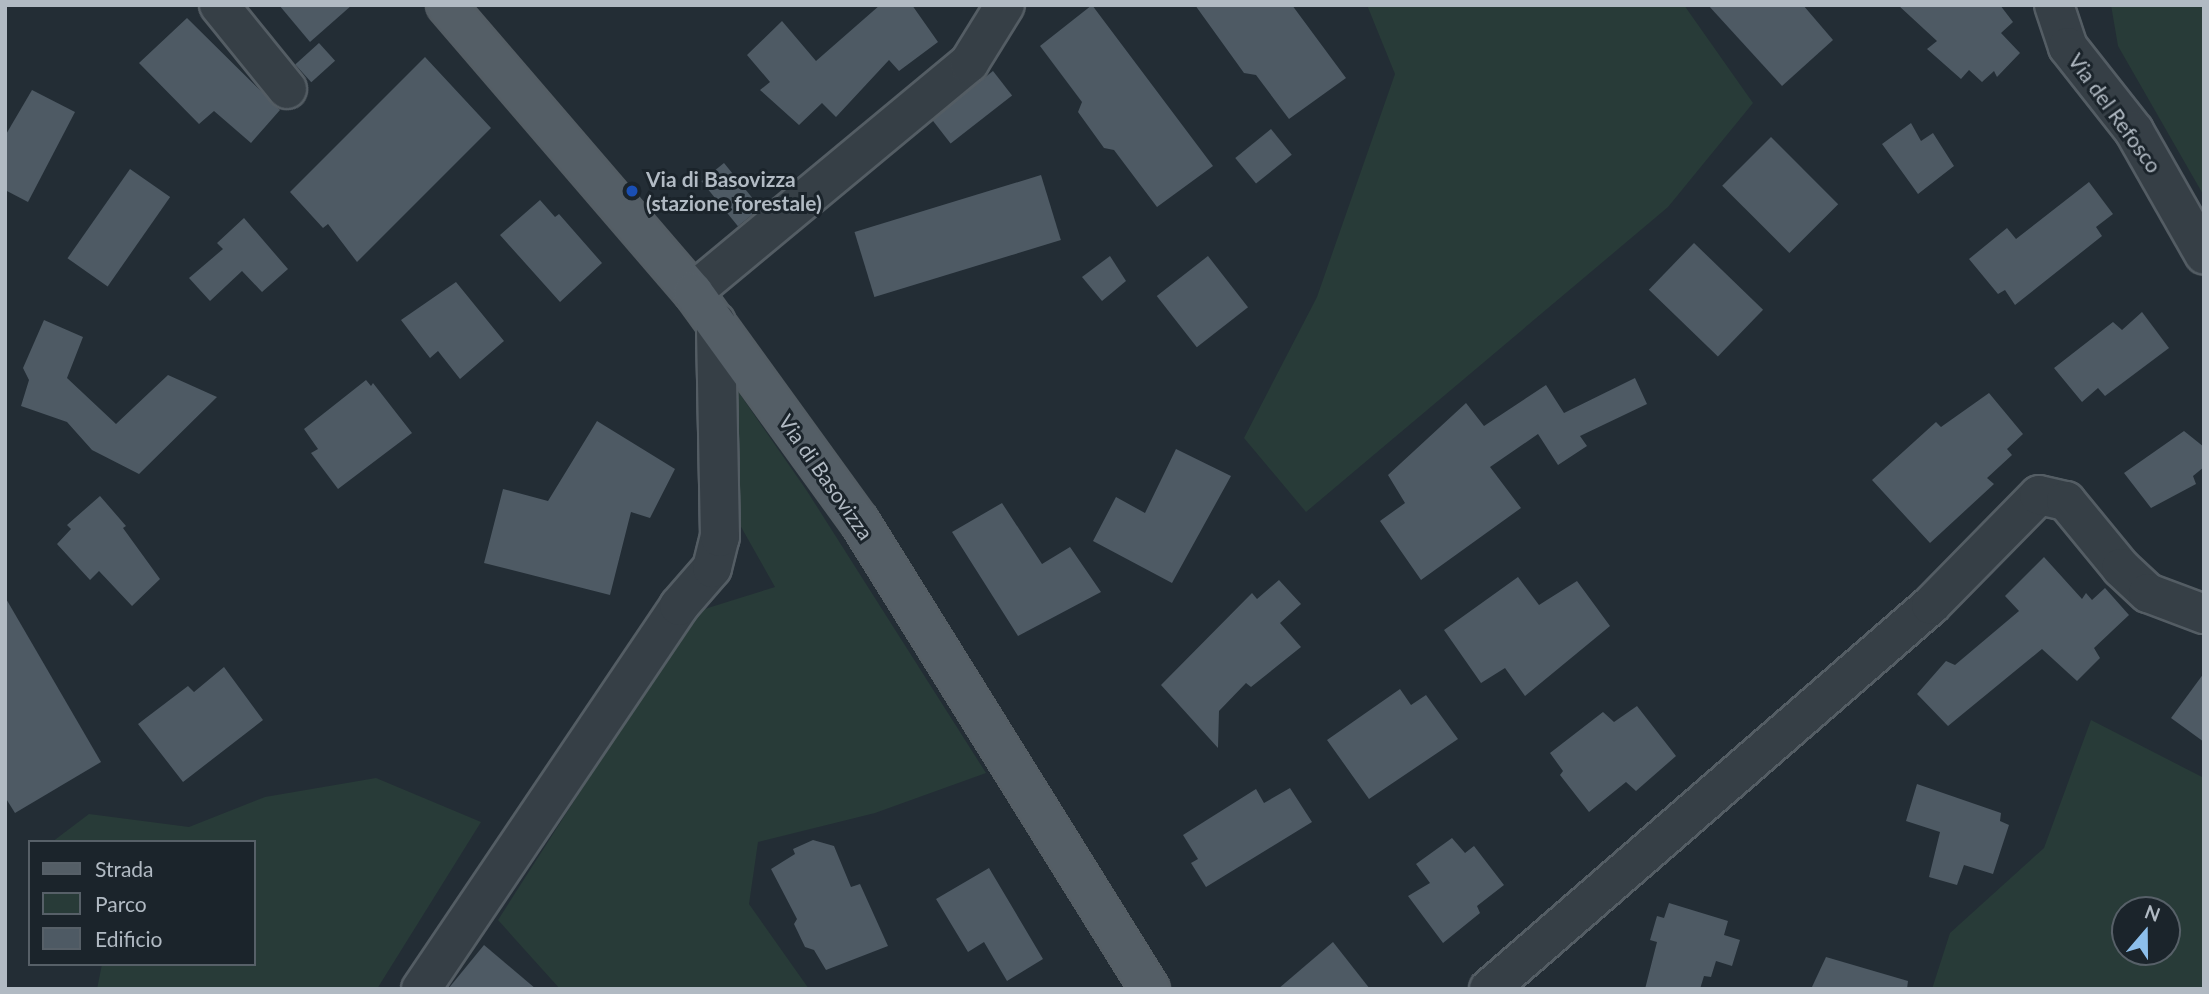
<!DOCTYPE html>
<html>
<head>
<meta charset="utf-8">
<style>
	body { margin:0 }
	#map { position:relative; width:2209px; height:994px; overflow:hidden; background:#232d35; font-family:Lato,sans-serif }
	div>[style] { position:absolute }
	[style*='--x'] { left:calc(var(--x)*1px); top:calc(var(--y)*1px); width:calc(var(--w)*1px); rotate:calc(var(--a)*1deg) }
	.green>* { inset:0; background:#283b38 }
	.building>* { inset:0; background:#4e5a64; transform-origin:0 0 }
	.roads { filter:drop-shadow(2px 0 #545d64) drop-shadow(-2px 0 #545d64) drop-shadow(0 2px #545d64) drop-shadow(0 -2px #545d64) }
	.minor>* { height:38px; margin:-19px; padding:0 19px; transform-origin:19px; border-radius:19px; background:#363f46 }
	.major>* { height:38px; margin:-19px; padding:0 19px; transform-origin:19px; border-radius:19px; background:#545e66 }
	.dots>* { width:19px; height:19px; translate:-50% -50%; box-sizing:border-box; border:4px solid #1b242b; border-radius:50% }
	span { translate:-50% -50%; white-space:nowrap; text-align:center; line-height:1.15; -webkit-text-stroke:6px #1b242b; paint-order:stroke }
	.street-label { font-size:21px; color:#b1bac3 }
	.poi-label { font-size:21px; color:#b1bac3; font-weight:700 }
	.left { translate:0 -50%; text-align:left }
	.frame { position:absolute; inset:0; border:7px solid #b1bac3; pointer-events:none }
	.legend { position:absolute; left:28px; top:840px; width:228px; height:126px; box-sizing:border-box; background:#1b242b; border:2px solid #576068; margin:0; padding:9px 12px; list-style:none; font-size:21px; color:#b1bac3 }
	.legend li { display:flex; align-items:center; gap:14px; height:35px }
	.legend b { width:35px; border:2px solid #576068 }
	.north { position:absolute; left:2111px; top:896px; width:70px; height:70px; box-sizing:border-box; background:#1b242b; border:2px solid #576068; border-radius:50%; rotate:20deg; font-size:19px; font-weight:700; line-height:28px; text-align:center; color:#b1bac3 }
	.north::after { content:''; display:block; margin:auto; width:24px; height:32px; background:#8dbfeb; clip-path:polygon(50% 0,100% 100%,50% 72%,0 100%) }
</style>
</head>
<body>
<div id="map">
	<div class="green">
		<div style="clip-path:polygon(1367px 5px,1684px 5px,1753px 103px,1668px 207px,1306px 512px,1244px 438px,1317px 297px,1395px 74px)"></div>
		<div style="clip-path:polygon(2111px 5px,2204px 5px,2204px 196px,2118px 46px)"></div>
		<div style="clip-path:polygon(735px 387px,807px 491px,986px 773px,875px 813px,758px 842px,749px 904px,809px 989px,560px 989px,498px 920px,695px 612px,775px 587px,740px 525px)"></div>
		<div style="clip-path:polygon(evenodd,2091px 720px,2204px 778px,2204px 989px,1932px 989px,1950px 933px,2044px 848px,2091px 720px,2167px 910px,2167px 952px,2125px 952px,2125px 910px,2167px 910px)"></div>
		<div style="clip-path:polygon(376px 778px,481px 822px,377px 989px,97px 989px,102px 964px,254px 964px,254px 842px,52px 842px,89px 814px,189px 827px,265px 797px)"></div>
	</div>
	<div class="building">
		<div style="clip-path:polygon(279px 5px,352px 5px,310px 42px)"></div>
		<div style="clip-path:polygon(880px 5px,912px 5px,938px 42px,899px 71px,889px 60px,836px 117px,822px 103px,799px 125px,760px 90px,770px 82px,747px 55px,782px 21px,816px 61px)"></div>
		<div style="clip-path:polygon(1092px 5px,1213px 166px,1157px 207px,1114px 150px,1104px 148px,1078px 112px,1082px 102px,1040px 46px)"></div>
		<div style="clip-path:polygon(1195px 5px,1292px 5px,1346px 78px,1289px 119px,1256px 75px,1244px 73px)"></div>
		<div style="clip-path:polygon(1708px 5px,1803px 5px,1833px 40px,1782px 86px)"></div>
		<div style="clip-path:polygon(1898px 5px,2000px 5px,2013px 22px,2001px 33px,2020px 53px,1997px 77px,1994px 71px,1982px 82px,1969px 70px,1961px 79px,1927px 49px,1937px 41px)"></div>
		<div style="clip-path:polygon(187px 18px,280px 110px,251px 143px,214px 111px,199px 124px,139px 63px)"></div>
		<div style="left:319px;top:43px;width:24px;height:32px;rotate:48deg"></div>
		<div style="clip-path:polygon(425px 57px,491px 128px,357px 262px,328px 224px,323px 228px,290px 192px)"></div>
		<div style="left:993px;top:71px;width:31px;height:78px;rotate:52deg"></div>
		<div style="clip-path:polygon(32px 90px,75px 112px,28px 202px,5px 190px,5px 136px)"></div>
		<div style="clip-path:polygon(1911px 123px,1921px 141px,1933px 133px,1954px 166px,1918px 194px,1882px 144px)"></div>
		<div style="left:1271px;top:129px;width:33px;height:46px;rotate:51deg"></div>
		<div style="left:1771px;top:137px;width:95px;height:69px;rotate:45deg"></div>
		<div style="left:724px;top:163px;width:58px;height:29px;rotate:51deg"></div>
		<div style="left:130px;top:169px;width:49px;height:109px;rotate:35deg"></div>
		<div style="left:1041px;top:175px;width:68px;height:195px;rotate:73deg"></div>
		<div style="clip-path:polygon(2089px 182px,2113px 214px,2096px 227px,2102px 236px,2015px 305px,2005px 290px,1998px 294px,1969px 259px,2007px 228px,2016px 239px)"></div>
		<div style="clip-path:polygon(540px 200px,555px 217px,559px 214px,602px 263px,560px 302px,500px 235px)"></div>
		<div style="clip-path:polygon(244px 218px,288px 269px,262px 292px,242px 271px,210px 301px,189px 278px,223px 249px,217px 243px)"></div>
		<div style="left:1694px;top:243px;width:96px;height:65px;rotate:44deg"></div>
		<div style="clip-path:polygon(1110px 256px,1126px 281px,1102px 301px,1082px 277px)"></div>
		<div style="left:1208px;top:256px;width:65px;height:65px;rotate:52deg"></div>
		<div style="clip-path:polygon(456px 282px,504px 341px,460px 379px,438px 351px,430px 358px,401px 320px)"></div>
		<div style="clip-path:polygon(2142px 312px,2169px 348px,2105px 396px,2098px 388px,2082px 402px,2054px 368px,2113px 322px,2122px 330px)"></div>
		<div style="clip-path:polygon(44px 320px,83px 337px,67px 378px,116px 424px,168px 375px,217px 397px,139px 474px,92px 450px,67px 422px,21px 406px,29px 380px,23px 368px)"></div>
		<div style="clip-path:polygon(1635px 378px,1647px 404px,1580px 436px,1587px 446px,1558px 465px,1538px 434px,1490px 467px,1521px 508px,1421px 580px,1380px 521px,1405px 503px,1388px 475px,1466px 403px,1484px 426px,1546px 385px,1564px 413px)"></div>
		<div style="clip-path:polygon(366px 380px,371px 386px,373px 383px,412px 433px,338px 489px,311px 453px,318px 449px,304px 429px)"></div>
		<div style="clip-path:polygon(1989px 393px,2023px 434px,2007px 449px,2012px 455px,1987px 478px,1994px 484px,1930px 543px,1872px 480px,1936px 422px,1941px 427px)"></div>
		<div style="clip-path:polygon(597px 421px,675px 469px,650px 518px,631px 512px,610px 595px,484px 563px,503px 489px,548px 501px)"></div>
		<div style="clip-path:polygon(2184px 431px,2204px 447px,2204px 467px,2193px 476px,2196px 484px,2151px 508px,2124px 473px)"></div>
		<div style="clip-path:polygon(1176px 449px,1231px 476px,1172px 583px,1093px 541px,1116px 497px,1145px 513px)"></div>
		<div style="clip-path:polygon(100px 496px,126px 526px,123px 528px,160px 579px,132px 606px,99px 571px,90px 580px,57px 544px,71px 529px,67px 525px)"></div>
		<div style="clip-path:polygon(1002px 503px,1042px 564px,1070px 547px,1101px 592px,1018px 636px,952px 532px)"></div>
		<div style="clip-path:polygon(2044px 557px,2082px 599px,2086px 593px,2092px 600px,2105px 588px,2129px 615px,2094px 648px,2100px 658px,2077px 681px,2042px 649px,1948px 726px,1917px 694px,1946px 661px,1955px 665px,2019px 611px,2005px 596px)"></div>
		<div style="clip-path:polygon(1518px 577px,1539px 605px,1577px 581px,1610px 626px,1525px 696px,1505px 668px,1481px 683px,1444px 630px)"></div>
		<div style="clip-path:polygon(1279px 580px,1301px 604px,1280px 623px,1301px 647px,1251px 687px,1246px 683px,1219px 711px,1218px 748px,1161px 685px,1252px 593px,1257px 599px)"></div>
		<div style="clip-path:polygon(5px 597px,101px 762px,15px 813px,5px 797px)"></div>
		<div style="clip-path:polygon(224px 667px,263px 720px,183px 782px,138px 724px,188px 686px,194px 692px)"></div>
		<div style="clip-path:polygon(2204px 673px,2204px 742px,2171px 718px)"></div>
		<div style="clip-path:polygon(1400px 689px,1411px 705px,1426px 695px,1458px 739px,1369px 799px,1327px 740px)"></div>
		<div style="clip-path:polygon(1637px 706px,1676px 756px,1636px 791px,1626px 782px,1589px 812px,1560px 775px,1563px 771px,1550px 753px,1603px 712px,1614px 722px)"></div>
		<div style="clip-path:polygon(1917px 784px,2001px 813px,2000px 821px,2009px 825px,1993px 874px,1964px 865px,1957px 885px,1929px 877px,1940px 832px,1906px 821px)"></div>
		<div style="clip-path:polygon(1290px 788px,1312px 822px,1206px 887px,1191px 863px,1198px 859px,1183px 835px,1256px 789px,1264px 803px)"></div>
		<div style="clip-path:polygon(1452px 838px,1465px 853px,1474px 846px,1504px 885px,1477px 906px,1480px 913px,1443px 943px,1408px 896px,1430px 883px,1416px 864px)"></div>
		<div style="clip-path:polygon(813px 840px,834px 846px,851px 887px,860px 884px,888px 946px,826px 970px,814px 950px,805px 947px,794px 924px,797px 919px,771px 869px,795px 854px,793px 849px)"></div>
		<div style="clip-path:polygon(989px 868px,1043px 959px,1007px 981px,984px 942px,968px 952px,936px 899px)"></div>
		<div style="clip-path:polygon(1669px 903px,1728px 921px,1724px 935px,1740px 940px,1732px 966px,1716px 961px,1711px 977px,1704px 976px,1700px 989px,1645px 989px,1657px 942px,1650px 940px,1657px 916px,1664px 918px)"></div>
		<div style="clip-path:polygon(1333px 942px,1370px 989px,1278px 989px)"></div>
		<div style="clip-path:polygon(484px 945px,536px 989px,448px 989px)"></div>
		<div style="clip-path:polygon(1826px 957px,1908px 981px,1907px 989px,1811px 989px)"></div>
	</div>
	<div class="roads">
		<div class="minor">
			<div style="--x:219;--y:5;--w:108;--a:51"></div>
			<div style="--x:2054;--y:5;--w:44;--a:71.6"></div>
			<div style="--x:2068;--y:47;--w:107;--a:51.8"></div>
			<div style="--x:2134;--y:131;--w:142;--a:60.4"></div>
			<div style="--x:693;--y:292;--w:359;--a:-39.7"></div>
			<div style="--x:969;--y:63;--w:68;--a:-58.2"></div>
			<div style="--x:421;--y:989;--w:462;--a:-56"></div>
			<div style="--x:679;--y:606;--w:50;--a:-49"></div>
			<div style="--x:712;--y:568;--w:32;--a:-76"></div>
			<div style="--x:720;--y:537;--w:215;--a:-91.1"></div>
			<div style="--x:1489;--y:989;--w:586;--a:-40.98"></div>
			<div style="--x:1931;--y:605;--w:154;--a:-45.5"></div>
			<div style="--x:2039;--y:495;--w:28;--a:13"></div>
			<div style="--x:2066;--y:501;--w:87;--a:50.6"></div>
			<div style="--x:2121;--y:568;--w:37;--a:43"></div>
			<div style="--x:2148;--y:593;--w:60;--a:20.6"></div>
		</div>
		<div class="major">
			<div style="--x:446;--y:5;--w:379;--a:49.3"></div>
			<div style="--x:693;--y:292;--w:283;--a:54.1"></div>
			<div style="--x:859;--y:521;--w:551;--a:58.13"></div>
		</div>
	</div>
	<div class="dots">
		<div style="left:632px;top:191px;background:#1a4fb4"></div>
	</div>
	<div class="street-label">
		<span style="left:2115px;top:113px;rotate:54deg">Via del Refosco</span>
		<span style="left:826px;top:477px;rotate:55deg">Via di Basovizza</span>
	</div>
	<div class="poi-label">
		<span class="left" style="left:646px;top:191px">Via di Basovizza<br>(stazione forestale)</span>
	</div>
	<div class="frame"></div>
	<ul class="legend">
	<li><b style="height:9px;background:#545e66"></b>Strada</li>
	<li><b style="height:19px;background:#283b38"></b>Parco</li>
	<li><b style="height:19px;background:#4e5a64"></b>Edificio</li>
	</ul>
	<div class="north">N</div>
</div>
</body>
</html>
